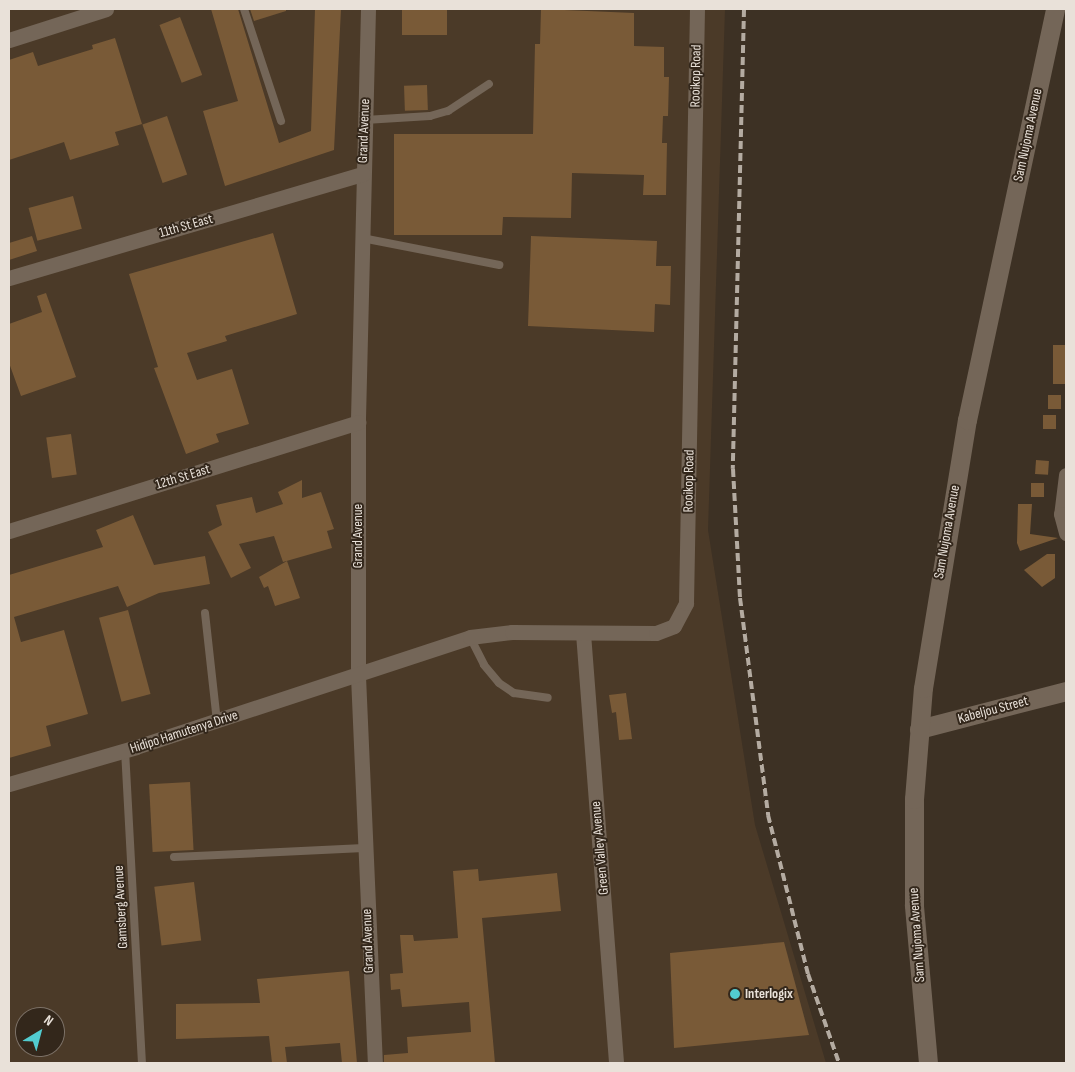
<!DOCTYPE html>
<html>
<head>
<meta charset="utf-8">
<style>
	body { margin:0 }
	#map { position:relative; width:1075px; height:1072px; overflow:hidden; background:#3d3124; font-family:"Sofia Sans Condensed",sans-serif }
	div>[style] { position:absolute }
	[style*='--x'] { left:calc(var(--x)*1px); top:calc(var(--y)*1px); width:calc(var(--w)*1px); rotate:calc(var(--a)*1deg) }
	.built>* { inset:0; background:#4b3a28 }
	.building>* { inset:0; background:#795a37; transform-origin:0 0 }
	.service>* { height:8px; margin:-4px; padding:0 4px; transform-origin:4px; border-radius:4px; background:#746658 }
	.minor>* { height:15px; margin:-7.5px; padding:0 7.5px; transform-origin:7.5px; border-radius:7.5px; background:#746658 }
	.tertiary>* { height:19px; margin:-9.5px; padding:0 9.5px; transform-origin:9.5px; border-radius:9.5px; background:#746658 }
	.rail>* { height:4px; margin-top:-2px; transform-origin:0; background:repeating-linear-gradient(90deg,#b4aba1 0 8px,transparent 0 12px) }
	.dots>* { width:14px; height:14px; translate:-50% -50%; box-sizing:border-box; border:2px solid #33271b; border-radius:50% }
	span { translate:-50% -50%; white-space:nowrap; text-align:center; line-height:1.15; -webkit-text-stroke:4px #33271b; paint-order:stroke }
	.street-label { font-size:14px; color:#e9e1d9 }
	.poi-label { font-size:14px; color:#e9e1d9; font-weight:700 }
	.left { translate:0 -50%; text-align:left }
	.frame { position:absolute; inset:0; border:10px solid #e9e1d9; pointer-events:none }
	.north { position:absolute; left:15px; top:1007px; width:50px; height:50px; box-sizing:border-box; background:#33271b; border:1px solid #7c7167; border-radius:50%; rotate:37deg; font-size:14px; font-weight:700; line-height:20px; text-align:center; color:#e9e1d9 }
	.north::after { content:''; display:block; margin:auto; width:18px; height:22px; background:#52ccd0; clip-path:polygon(50% 0,100% 100%,50% 72%,0 100%) }
</style>
</head>
<body>
<div id="map">
	<div class="built">
		<div style="clip-path:polygon(evenodd,9px 9px,725px 9px,708px 530px,755px 825px,826px 1063px,9px 1063px,9px 9px,25px 1017px,55px 1017px,55px 1047px,25px 1047px,25px 1017px)"></div>
	</div>
	<div class="building">
		<div style="clip-path:polygon(211px 9px,238px 9px,279px 143px,311px 131px,315px 9px,341px 9px,334px 150px,225px 186px,203px 111px,238px 101px)"></div>
		<div style="clip-path:polygon(250px 9px,286px 9px,286px 11px,254px 21px)"></div>
		<div style="left:402px;top:9px;width:45px;height:26px"></div>
		<div style="clip-path:polygon(541px 9px,634px 13px,634px 46px,664px 47px,664px 77px,669px 77px,668px 116px,663px 116px,662px 143px,667px 143px,666px 195px,643px 195px,644px 175px,572px 173px,571px 218px,503px 217px,502px 235px,394px 235px,394px 134px,533px 134px,535px 44px,540px 44px)"></div>
		<div style="left:180px;top:17px;width:62px;height:22px;rotate:69deg"></div>
		<div style="clip-path:polygon(115px 38px,142px 124px,115px 132px,119px 145px,70px 160px,64px 142px,9px 160px,9px 60px,33px 52px,38px 66px,93px 49px,92px 45px)"></div>
		<div style="left:427px;top:85px;width:25px;height:23px;rotate:88deg"></div>
		<div style="left:167px;top:116px;width:62px;height:26px;rotate:71deg"></div>
		<div style="left:73px;top:196px;width:34px;height:46px;rotate:75deg"></div>
		<div style="clip-path:polygon(273px 233px,297px 314px,225px 336px,227px 341px,187px 353px,197px 380px,232px 369px,249px 424px,216px 434px,219px 442px,186px 454px,154px 368px,158px 367px,129px 274px)"></div>
		<div style="clip-path:polygon(32px 236px,37px 251px,9px 260px,9px 243px)"></div>
		<div style="clip-path:polygon(531px 236px,657px 241px,656px 266px,671px 266px,670px 305px,655px 304px,654px 332px,528px 326px)"></div>
		<div style="clip-path:polygon(46px 293px,76px 377px,21px 396px,9px 363px,9px 324px,42px 312px,37px 296px)"></div>
		<div style="left:1053px;top:345px;width:13px;height:39px"></div>
		<div style="left:1048px;top:395px;width:13px;height:14px"></div>
		<div style="left:1043px;top:415px;width:13px;height:14px"></div>
		<div style="left:71px;top:434px;width:41px;height:25px;rotate:82deg"></div>
		<div style="left:1036px;top:460px;width:13px;height:14px;rotate:4deg"></div>
		<div style="clip-path:polygon(302px 480px,302px 498px,321px 492px,334px 529px,327px 531px,332px 548px,283px 562px,274px 536px,239px 544px,251px 568px,231px 578px,208px 532px,222px 525px,216px 505px,252px 497px,256px 513px,283px 504px,278px 492px)"></div>
		<div style="left:1031px;top:483px;width:13px;height:14px"></div>
		<div style="clip-path:polygon(1018px 504px,1032px 504px,1030px 534px,1058px 538px,1020px 551px,1017px 543px)"></div>
		<div style="clip-path:polygon(133px 515px,154px 565px,205px 556px,210px 584px,159px 593px,127px 607px,118px 586px,14px 617px,21px 642px,64px 630px,88px 714px,46px 726px,51px 746px,9px 758px,9px 575px,103px 547px,96px 530px)"></div>
		<div style="clip-path:polygon(1047px 554px,1055px 554px,1055px 578px,1042px 587px,1024px 570px)"></div>
		<div style="clip-path:polygon(287px 561px,300px 598px,275px 606px,268px 586px,264px 588px,259px 577px)"></div>
		<div style="left:128px;top:610px;width:87px;height:30px;rotate:75deg"></div>
		<div style="clip-path:polygon(626px 693px,632px 739px,619px 740px,616px 712px,612px 713px,609px 695px)"></div>
		<div style="left:190px;top:782px;width:68px;height:41px;rotate:87deg"></div>
		<div style="clip-path:polygon(478px 869px,479px 881px,557px 873px,561px 911px,482px 918px,495px 1063px,384px 1063px,384px 1055px,408px 1053px,407px 1037px,471px 1032px,469px 1002px,402px 1007px,400px 989px,391px 990px,390px 974px,403px 973px,400px 935px,413px 935px,414px 941px,458px 938px,453px 871px)"></div>
		<div style="left:194px;top:882px;width:59px;height:40px;rotate:83deg"></div>
		<div style="clip-path:polygon(784px 942px,809px 1035px,674px 1048px,670px 953px)"></div>
		<div style="clip-path:polygon(349px 971px,357px 1063px,342px 1063px,340px 1043px,285px 1047px,287px 1063px,272px 1063px,269px 1036px,176px 1039px,176px 1004px,260px 1003px,257px 979px)"></div>
	</div>
	<div class="service">
		<div style="--x:244;--y:9;--w:118;--a:71.7"></div>
		<div style="--x:365;--y:120;--w:65;--a:-3.5"></div>
		<div style="--x:430;--y:116;--w:19;--a:-16"></div>
		<div style="--x:448;--y:111;--w:49;--a:-33.4"></div>
		<div style="--x:362;--y:238;--w:140;--a:11.1"></div>
		<div style="--x:205;--y:613;--w:109;--a:83.7"></div>
		<div style="--x:470;--y:637;--w:31;--a:63"></div>
		<div style="--x:484;--y:665;--w:23;--a:50"></div>
		<div style="--x:499;--y:683;--w:18;--a:34"></div>
		<div style="--x:514;--y:693;--w:34;--a:8"></div>
		<div style="--x:125;--y:750;--w:313;--a:86.9"></div>
		<div style="--x:174;--y:857;--w:190;--a:-2.7"></div>
	</div>
	<div class="minor">
		<div style="--x:368;--y:9;--w:413;--a:91.4"></div>
		<div style="--x:358;--y:422;--w:254;--a:90"></div>
		<div style="--x:358;--y:676;--w:387;--a:87.5"></div>
		<div style="--x:9;--y:40;--w:102;--a:-17.7"></div>
		<div style="--x:9;--y:278;--w:369;--a:-16.4"></div>
		<div style="--x:1066;--y:475;--w:39;--a:97"></div>
		<div style="--x:1061;--y:514;--w:20;--a:75"></div>
		<div style="--x:9;--y:531;--w:366;--a:-17.3"></div>
		<div style="--x:583;--y:633;--w:431;--a:85.6"></div>
		<div style="--x:9;--y:784;--w:132;--a:-16.2"></div>
		<div style="--x:136;--y:747;--w:352;--a:-18.2"></div>
		<div style="--x:470;--y:637;--w:42;--a:-6.8"></div>
		<div style="--x:512;--y:632;--w:144;--a:0.4"></div>
		<div style="--x:656;--y:633;--w:19;--a:-21"></div>
		<div style="--x:674;--y:626;--w:26;--a:-62"></div>
		<div style="--x:686;--y:603;--w:594;--a:-88.94"></div>
	</div>
	<div class="tertiary">
		<div style="--x:919;--y:729;--w:152;--a:-14.5"></div>
		<div style="--x:928;--y:1063;--w:159;--a:-95.1"></div>
		<div style="--x:914;--y:905;--w:106;--a:-90"></div>
		<div style="--x:914;--y:799;--w:111;--a:-85.4"></div>
		<div style="--x:923;--y:688;--w:272;--a:-80.7"></div>
		<div style="--x:967;--y:420;--w:420;--a:-77.9"></div>
	</div>
	<div class="rail">
		<div style="--x:744;--y:9;--w:460;--a:91.4"></div>
		<div style="--x:733;--y:469;--w:129;--a:86.9"></div>
		<div style="--x:740;--y:598;--w:219;--a:82.6"></div>
		<div style="--x:768;--y:815;--w:164;--a:75.9"></div>
		<div style="--x:808;--y:974;--w:94;--a:70.8"></div>
	</div>
	<div class="dots">
		<div style="left:735px;top:994px;background:#52ccd0"></div>
	</div>
	<div class="street-label">
		<span style="left:696px;top:76px;rotate:-89deg">Rooikop Road</span>
		<span style="left:364px;top:131px;rotate:-88deg">Grand Avenue</span>
		<span style="left:1028px;top:135px;rotate:-78deg">Sam Nujoma Avenue</span>
		<span style="left:186px;top:226px;rotate:-16deg">11th St East</span>
		<span style="left:183px;top:477px;rotate:-17deg">12th St East</span>
		<span style="left:689px;top:481px;rotate:-89deg">Rooikop Road</span>
		<span style="left:947px;top:532px;rotate:-80deg">Sam Nujoma Avenue</span>
		<span style="left:358px;top:536px;rotate:-90deg">Grand Avenue</span>
		<span style="left:993px;top:710px;rotate:-15deg">Kabeljou Street</span>
		<span style="left:184px;top:732px;rotate:-18deg">Hidipo Hamutenya Drive</span>
		<span style="left:600px;top:848px;rotate:-95deg">Green Valley Avenue</span>
		<span style="left:121px;top:907px;rotate:-93deg">Gamsberg Avenue</span>
		<span style="left:917px;top:935px;rotate:-94deg">Sam Nujoma Avenue</span>
		<span style="left:368px;top:941px;rotate:-92deg">Grand Avenue</span>
	</div>
	<div class="poi-label">
		<span class="left" style="left:745px;top:994px">Interlogix</span>
	</div>
	<div class="frame"></div>
	<div class="north">N</div>
</div>
</body>
</html>
